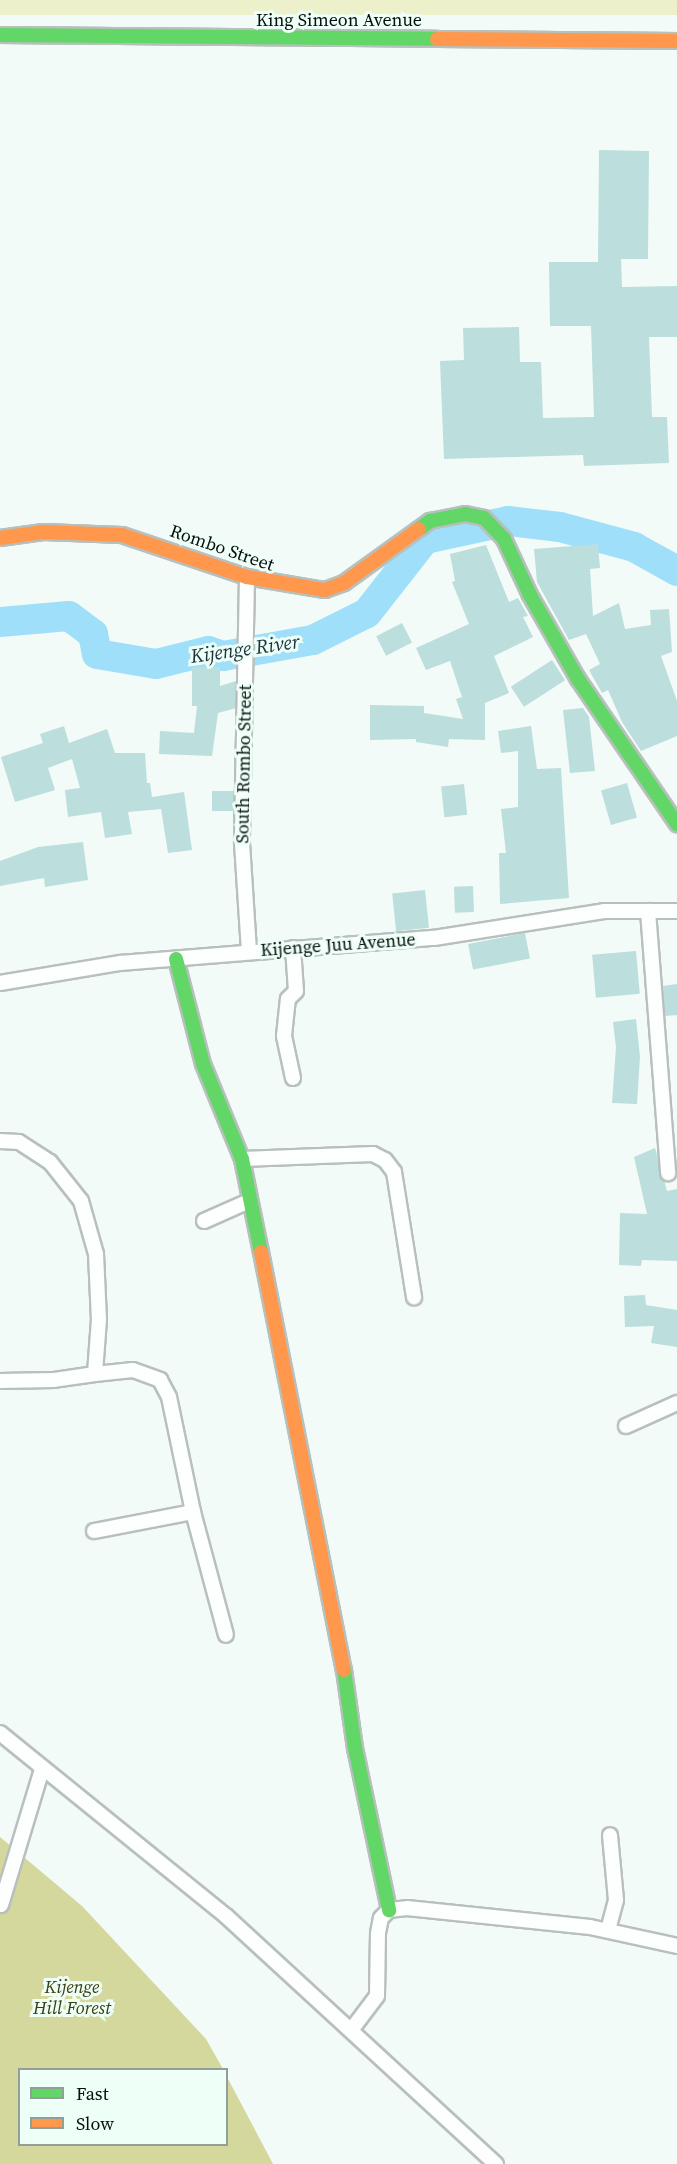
<!DOCTYPE html>
<html>
<head>
<meta charset="utf-8">
<style>
	body { margin:0 }
	#map { position:relative; width:677px; height:2164px; overflow:hidden; background:#f2fbf7; font-family:"Source Serif 4",serif }
	div>[style] { position:absolute }
	[style*='--x'] { left:calc(var(--x)*1px); top:calc(var(--y)*1px); width:calc(var(--w)*1px); rotate:calc(var(--a)*1deg) }
	.green>* { inset:0; background:#ecf1cb; transform-origin:0 0 }
	.forest>* { inset:0; background:#d4d89d }
	.river>* { height:30px; margin:-15px; padding:0 15px; transform-origin:15px; border-radius:15px; background:#9fdffa }
	.building>* { inset:0; background:#bcdedd; transform-origin:0 0 }
	.roads { filter:drop-shadow(2px 0 #b8c0bd) drop-shadow(-2px 0 #b8c0bd) drop-shadow(0 2px #b8c0bd) drop-shadow(0 -2px #b8c0bd) }
	.street>* { height:14px; margin:-7px; padding:0 7px; transform-origin:7px; border-radius:7px; background:#fdfefe }
	.fast>* { height:14px; margin:-7px; padding:0 7px; transform-origin:7px; border-radius:7px; background:#63d668 }
	.slow>* { height:14px; margin:-7px; padding:0 7px; transform-origin:7px; border-radius:7px; background:#ff974d }
	span { translate:-50% -50%; white-space:nowrap; text-align:center; line-height:1.15; -webkit-text-stroke:6px #eefff8; paint-order:stroke }
	.street-label { font-size:18px; color:#070e0b }
	.park-label { font-size:18px; color:#3d3d10; font-style:italic }
	.water-label { font-size:20px; color:#1c313a; font-style:italic }
	.legend { position:absolute; left:18px; top:2068px; width:210px; height:78px; box-sizing:border-box; background:#eefff8; border:2px solid #929f99; margin:0; padding:8px 10px; list-style:none; font-size:18px; color:#070e0b }
	.legend li { display:flex; align-items:center; gap:12px; height:30px }
	.legend b { width:30px; border:2px solid #929f99 }
</style>
</head>
<body>
<div id="map">
	<div class="green">
		<div style="left:0;top:0;width:677px;height:15px"></div>
	</div>
	<div class="forest">
		<div style="clip-path:polygon(0 1837px,82px 1906px,206px 2039px,223px 2069px,20px 2070px,20px 2144px,226px 2144px,227px 2077px,273px 2164px,0 2164px)"></div>
	</div>
	<div class="river">
		<div style="--x:0;--y:622;--w:69;--a:-5"></div>
		<div style="--x:69;--y:616;--w:30;--a:37"></div>
		<div style="--x:93;--y:634;--w:20;--a:79"></div>
		<div style="--x:97;--y:654;--w:60;--a:9.6"></div>
		<div style="--x:156;--y:664;--w:54;--a:-14"></div>
		<div style="--x:208;--y:651;--w:16;--a:18"></div>
		<div style="--x:223;--y:656;--w:91;--a:-10.1"></div>
		<div style="--x:313;--y:640;--w:60;--a:-26.6"></div>
		<div style="--x:367;--y:613;--w:94;--a:-51.9"></div>
		<div style="--x:425;--y:539;--w:85;--a:-12.2"></div>
		<div style="--x:508;--y:521;--w:52;--a:6.6"></div>
		<div style="--x:560;--y:527;--w:77;--a:15.1"></div>
		<div style="--x:634;--y:547;--w:49;--a:29.2"></div>
	</div>
	<div class="building">
		<div style="clip-path:polygon(599px 150px,649px 151px,648px 259px,621px 259px,622px 287px,677px 286px,677px 337px,649px 337px,652px 417px,667px 417px,669px 463px,584px 466px,583px 455px,444px 459px,440px 361px,464px 360px,463px 328px,519px 327px,520px 362px,541px 362px,543px 418px,594px 417px,591px 326px,550px 326px,549px 262px,598px 262px)"></div>
		<div style="clip-path:polygon(598px 544px,600px 568px,590px 569px,593px 616px,619px 603px,625px 629px,651px 625px,650px 610px,669px 609px,672px 652px,661px 656px,677px 701px,677px 736px,641px 751px,622px 722px,608px 690px,602px 693px,589px 670px,600px 664px,586px 634px,569px 640px,537px 582px,534px 549px)"></div>
		<div style="clip-path:polygon(486px 545px,509px 602px,518px 598px,528px 616px,523px 617px,533px 637px,494px 656px,509px 693px,485px 703px,485px 740px,449px 739px,448px 747px,416px 742px,416px 739px,370px 740px,370px 705px,424px 706px,424px 713px,463px 719px,456px 699px,462px 697px,450px 661px,426px 670px,416px 648px,469px 624px,452px 582px,455px 581px,450px 554px)"></div>
		<div style="left:402px;top:623px;width:22px;height:29px;rotate:63deg"></div>
		<div style="left:552px;top:660px;width:24px;height:49px;rotate:57deg"></div>
		<div style="clip-path:polygon(192px 667px,220px 667px,220px 686px,236px 681px,236px 708px,218px 713px,212px 756px,159px 754px,160px 731px,194px 733px,197px 706px,192px 706px)"></div>
		<div style="clip-path:polygon(583px 708px,589px 717px,595px 771px,570px 773px,563px 710px)"></div>
		<div style="clip-path:polygon(64px 726px,69px 743px,107px 729px,115px 753px,145px 753px,147px 783px,150px 783px,152px 797px,184px 792px,192px 850px,168px 853px,161px 809px,128px 812px,132px 834px,105px 838px,101px 812px,68px 817px,65px 790px,80px 788px,72px 759px,48px 768px,55px 790px,15px 802px,1px 757px,43px 743px,40px 734px)"></div>
		<div style="clip-path:polygon(531px 726px,537px 769px,561px 768px,569px 898px,500px 904px,499px 853px,506px 853px,501px 809px,518px 807px,518px 751px,501px 753px,498px 731px)"></div>
		<div style="left:627px;top:783px;width:36px;height:27px;rotate:74deg"></div>
		<div style="left:464px;top:784px;width:31px;height:23px;rotate:84deg"></div>
		<div style="left:234px;top:791px;width:20px;height:22px;rotate:90deg"></div>
		<div style="clip-path:polygon(83px 842px,88px 880px,45px 887px,44px 878px,0 886px,0 861px,38px 847px)"></div>
		<div style="left:473px;top:886px;width:26px;height:19px;rotate:88deg"></div>
		<div style="left:425px;top:890px;width:38px;height:33px;rotate:84deg"></div>
		<div style="left:525px;top:933px;width:26px;height:58px;rotate:79deg"></div>
		<div style="left:636px;top:951px;width:43px;height:44px;rotate:85deg"></div>
		<div style="clip-path:polygon(677px 984px,677px 1015px,665px 1016px,663px 986px)"></div>
		<div style="clip-path:polygon(636px 1019px,640px 1057px,637px 1104px,612px 1103px,616px 1047px,613px 1022px)"></div>
		<div style="clip-path:polygon(655px 1148px,667px 1191px,677px 1189px,677px 1261px,642px 1260px,641px 1266px,619px 1265px,620px 1213px,647px 1214px,634px 1157px)"></div>
		<div style="clip-path:polygon(645px 1295px,646px 1305px,677px 1310px,677px 1347px,651px 1343px,654px 1326px,625px 1327px,624px 1296px)"></div>
	</div>
	<div class="roads">
		<div class="street">
			<div style="--x:247;--y:577;--w:266;--a:91.1"></div>
			<div style="--x:242;--y:843;--w:108;--a:86.3"></div>
			<div style="--x:648;--y:911;--w:263;--a:85.6"></div>
			<div style="--x:0;--y:983;--w:122;--a:-9.5"></div>
			<div style="--x:120;--y:963;--w:315;--a:-4.6"></div>
			<div style="--x:434;--y:938;--w:172;--a:-9"></div>
			<div style="--x:604;--y:911;--w:73;--a:0"></div>
			<div style="--x:293;--y:1078;--w:43;--a:-102.1"></div>
			<div style="--x:284;--y:1036;--w:37;--a:-84"></div>
			<div style="--x:288;--y:999;--w:11;--a:-45"></div>
			<div style="--x:296;--y:991;--w:43;--a:-94"></div>
			<div style="--x:0;--y:1141;--w:19;--a:3"></div>
			<div style="--x:19;--y:1142;--w:37;--a:33"></div>
			<div style="--x:50;--y:1162;--w:50;--a:51.5"></div>
			<div style="--x:81;--y:1201;--w:55;--a:74.2"></div>
			<div style="--x:96;--y:1254;--w:65;--a:87.4"></div>
			<div style="--x:99;--y:1319;--w:55;--a:94.2"></div>
			<div style="--x:95;--y:1374;--w:41;--a:171.7"></div>
			<div style="--x:54;--y:1380;--w:54;--a:178.9"></div>
			<div style="--x:242;--y:1159;--w:131;--a:-2.2"></div>
			<div style="--x:373;--y:1154;--w:13;--a:27"></div>
			<div style="--x:385;--y:1160;--w:15;--a:53"></div>
			<div style="--x:394;--y:1172;--w:127;--a:80.9"></div>
			<div style="--x:204;--y:1221;--w:49;--a:-24"></div>
			<div style="--x:95;--y:1374;--w:38;--a:-6"></div>
			<div style="--x:133;--y:1370;--w:29;--a:20"></div>
			<div style="--x:160;--y:1380;--w:19;--a:62"></div>
			<div style="--x:169;--y:1397;--w:117;--a:78.2"></div>
			<div style="--x:193;--y:1512;--w:127;--a:75"></div>
			<div style="--x:626;--y:1426;--w:56;--a:-24.3"></div>
			<div style="--x:94;--y:1531;--w:101;--a:-10.9"></div>
			<div style="--x:0;--y:1733;--w:291;--a:39"></div>
			<div style="--x:226;--y:1916;--w:367;--a:42.6"></div>
			<div style="--x:1;--y:1905;--w:142;--a:-73.2"></div>
			<div style="--x:608;--y:1930;--w:31;--a:-75"></div>
			<div style="--x:616;--y:1900;--w:65;--a:-95.3"></div>
			<div style="--x:352;--y:2029;--w:41;--a:-52.9"></div>
			<div style="--x:377;--y:1996;--w:63;--a:-89.1"></div>
			<div style="--x:378;--y:1933;--w:15;--a:-79"></div>
			<div style="--x:381;--y:1918;--w:11;--a:-45"></div>
			<div style="--x:389;--y:1910;--w:18;--a:-6"></div>
			<div style="--x:407;--y:1908;--w:184;--a:5.9"></div>
			<div style="--x:590;--y:1927;--w:89;--a:12.3"></div>
		</div>
		<div class="fast">
			<div style="--x:0;--y:35;--w:437;--a:0.5"></div>
			<div style="--x:419;--y:529;--w:14;--a:-36"></div>
			<div style="--x:430;--y:521;--w:36;--a:-11"></div>
			<div style="--x:465;--y:514;--w:19;--a:12"></div>
			<div style="--x:484;--y:518;--w:29;--a:46"></div>
			<div style="--x:504;--y:539;--w:62;--a:65.1"></div>
			<div style="--x:530;--y:595;--w:97;--a:60.3"></div>
			<div style="--x:578;--y:679;--w:176;--a:55.7"></div>
			<div style="--x:176;--y:959;--w:108;--a:75.6"></div>
			<div style="--x:203;--y:1064;--w:103;--a:67.7"></div>
			<div style="--x:242;--y:1159;--w:95;--a:78.5"></div>
			<div style="--x:344;--y:1670;--w:79;--a:82"></div>
			<div style="--x:355;--y:1748;--w:166;--a:78.1"></div>
		</div>
		<div class="slow">
			<div style="--x:437;--y:39;--w:240;--a:0.5"></div>
			<div style="--x:0;--y:538;--w:44;--a:-7.8"></div>
			<div style="--x:44;--y:532;--w:78;--a:2.2"></div>
			<div style="--x:122;--y:535;--w:132;--a:18.6"></div>
			<div style="--x:247;--y:577;--w:79;--a:9.5"></div>
			<div style="--x:325;--y:590;--w:20;--a:-20"></div>
			<div style="--x:344;--y:583;--w:92;--a:-35.8"></div>
			<div style="--x:261;--y:1252;--w:426;--a:78.8"></div>
		</div>
	</div>
	<div class="street-label">
		<span style="left:339px;top:20px">King Simeon Avenue</span>
		<span style="left:222px;top:548px;rotate:19deg">Rombo Street</span>
		<span style="left:244px;top:764px;rotate:-89deg">South Rombo Street</span>
		<span style="left:338px;top:945px;rotate:-4deg">Kijenge Juu Avenue</span>
	</div>
	<div class="park-label">
		<span style="left:72px;top:1998px">Kijenge<br>Hill Forest</span>
	</div>
	<div class="water-label">
		<span style="left:245px;top:649px;rotate:-8deg">Kijenge River</span>
	</div>
	<ul class="legend">
	<li><b style="height:8px;background:#63d668"></b>Fast</li>
	<li><b style="height:8px;background:#ff974d"></b>Slow</li>
	</ul>
</div>
</body>
</html>
